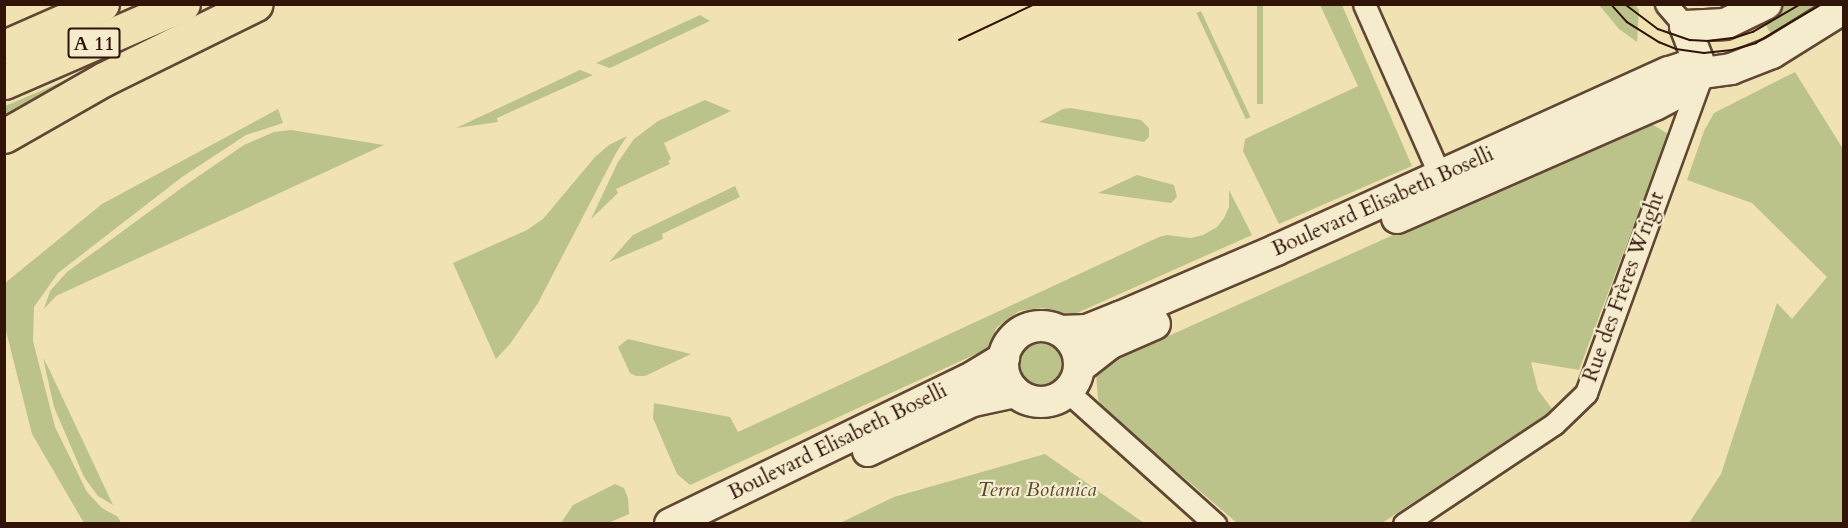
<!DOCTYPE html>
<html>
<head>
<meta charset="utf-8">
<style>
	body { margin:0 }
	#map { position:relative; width:1848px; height:528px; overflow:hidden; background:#f0e2b3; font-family:Cardo,serif }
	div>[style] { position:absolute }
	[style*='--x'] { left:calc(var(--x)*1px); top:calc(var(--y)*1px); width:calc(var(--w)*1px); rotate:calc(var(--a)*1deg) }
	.green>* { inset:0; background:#bbc38b; transform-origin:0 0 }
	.round { border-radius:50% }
	.roads { filter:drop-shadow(2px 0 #614733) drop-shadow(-2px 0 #614733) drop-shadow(0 2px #614733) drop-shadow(0 -2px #614733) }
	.street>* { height:21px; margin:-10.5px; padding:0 10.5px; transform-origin:10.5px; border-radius:10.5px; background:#f5ecce }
	.secondary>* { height:30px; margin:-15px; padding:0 15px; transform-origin:15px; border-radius:15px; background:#f5ecce }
	.secondary>.ring { margin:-15px; padding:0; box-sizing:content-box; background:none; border:30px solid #f5ecce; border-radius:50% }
	.highway>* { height:33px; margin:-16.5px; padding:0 16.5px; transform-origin:16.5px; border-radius:16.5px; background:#f0e2b3 }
	.tram>* { height:1.5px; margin:-0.75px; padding:0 0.75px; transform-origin:0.75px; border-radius:0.75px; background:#311308 }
	span { translate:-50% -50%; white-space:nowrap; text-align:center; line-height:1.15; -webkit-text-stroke:4.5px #f5ecce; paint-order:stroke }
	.shield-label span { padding:2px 4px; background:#f5ecce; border:2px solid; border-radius:4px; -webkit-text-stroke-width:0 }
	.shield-label { font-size:20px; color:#311308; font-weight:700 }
	.street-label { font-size:21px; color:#311308 }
	.park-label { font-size:21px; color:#5a482f; font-style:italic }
	.frame { position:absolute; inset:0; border:6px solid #311308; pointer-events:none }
</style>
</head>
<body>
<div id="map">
	<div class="green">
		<div style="left:1257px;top:5px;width:6px;height:99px"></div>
		<div style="clip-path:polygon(1320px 5px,1342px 5px,1412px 166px,1279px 224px,1243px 151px,1245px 139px,1358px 86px)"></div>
		<div style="clip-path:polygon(1599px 5px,1635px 5px,1639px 10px,1637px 42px,1619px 29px)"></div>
		<div style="clip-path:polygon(1784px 5px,1837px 5px,1776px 43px,1762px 18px)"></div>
		<div style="left:1201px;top:11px;width:117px;height:5px;rotate:65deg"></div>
		<div style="clip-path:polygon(700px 15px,710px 21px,610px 68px,596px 63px)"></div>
		<div style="clip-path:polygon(130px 53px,5px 125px,5px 106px)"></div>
		<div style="clip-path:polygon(580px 70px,593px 75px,497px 118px,498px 122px,456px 128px)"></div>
		<div style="clip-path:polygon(1795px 72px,1843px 149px,1843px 523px,1689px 523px,1721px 474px,1777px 303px,1792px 319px,1827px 277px,1752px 203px,1687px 180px,1704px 131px,1714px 113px)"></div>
		<div style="clip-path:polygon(705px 100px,731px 111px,664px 143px,671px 159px,668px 161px,670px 164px,616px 189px,618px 193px,591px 219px,618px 162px,634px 139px,658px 121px)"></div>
		<div style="clip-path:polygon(1070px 108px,1141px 120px,1149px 128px,1149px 137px,1144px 142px,1039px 122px,1063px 109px)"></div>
		<div style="clip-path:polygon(278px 109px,283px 123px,246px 135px,182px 177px,58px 273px,34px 307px,33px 341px,55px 427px,87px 492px,102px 508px,118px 517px,121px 523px,84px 523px,32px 434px,5px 327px,5px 283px,102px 204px)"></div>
		<div style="clip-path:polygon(1647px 121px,1668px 134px,1579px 370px,1531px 362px,1538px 390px,1553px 410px,1382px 523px,1237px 523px,1102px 407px,1098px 399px,1096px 373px,1112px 350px,1115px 360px)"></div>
		<div style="clip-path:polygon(291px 130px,384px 145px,56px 296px,44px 309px,50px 291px,67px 272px,187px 184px,244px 145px,274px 132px)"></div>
		<div style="clip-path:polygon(627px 136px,616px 153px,538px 303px,510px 344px,496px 359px,453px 263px,527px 230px,543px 219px,595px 157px,609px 145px)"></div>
		<div style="clip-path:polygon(1137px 175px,1174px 185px,1177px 197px,1171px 203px,1098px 193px)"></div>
		<div style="clip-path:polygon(735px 186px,740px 197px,662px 234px,663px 239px,609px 262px,633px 235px)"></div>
		<div style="clip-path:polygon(1229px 190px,1252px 235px,1068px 317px,1043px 308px,1019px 311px,997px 327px,987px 349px,690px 485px,677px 474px,653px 418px,654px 403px,730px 417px,738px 432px,1159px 237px,1167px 235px,1191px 238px,1203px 235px,1217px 227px,1224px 218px,1229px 207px)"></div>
		<div style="clip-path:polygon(628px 339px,691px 354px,645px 376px,636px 376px,630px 373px,618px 347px)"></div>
		<div class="round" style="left:1020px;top:343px;width:44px;height:44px"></div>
		<div style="clip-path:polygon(43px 358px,49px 369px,113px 505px,98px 496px,84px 477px,54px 407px)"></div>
		<div style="clip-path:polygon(1045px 454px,1144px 523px,840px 523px,894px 497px)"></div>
		<div style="clip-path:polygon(615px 484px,624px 488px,628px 498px,629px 514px,608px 523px,561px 523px,573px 505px)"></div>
	</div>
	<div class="roads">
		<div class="street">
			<div style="--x:1364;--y:4;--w:200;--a:66.1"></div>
			<div style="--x:1666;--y:4;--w:29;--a:49"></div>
			<div style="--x:1068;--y:392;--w:198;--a:41.9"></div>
			<div style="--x:1404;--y:524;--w:180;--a:-33.7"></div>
			<div style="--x:1554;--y:424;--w:45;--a:-44.1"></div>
			<div style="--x:1586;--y:393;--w:336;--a:-70"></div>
		</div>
		<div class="secondary">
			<div style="--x:1703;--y:73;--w:50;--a:-111"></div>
			<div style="--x:1685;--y:26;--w:40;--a:-2.9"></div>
			<div style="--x:1725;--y:24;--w:46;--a:-26"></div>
			<div style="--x:1397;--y:218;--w:282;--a:-23.7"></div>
			<div style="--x:1655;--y:105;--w:30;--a:-28"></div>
			<div style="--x:1681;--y:91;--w:28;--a:-39"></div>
			<div class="ring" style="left:1003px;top:326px;width:46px;height:46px"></div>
			<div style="--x:1061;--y:331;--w:26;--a:-2"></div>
			<div style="--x:1087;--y:330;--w:35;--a:-22"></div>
			<div style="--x:1120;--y:317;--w:170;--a:-23.2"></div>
			<div style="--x:1276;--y:250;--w:431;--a:-24.4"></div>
			<div style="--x:1669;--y:72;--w:14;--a:-17"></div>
			<div style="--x:1682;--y:68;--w:22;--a:13"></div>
			<div style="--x:1703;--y:73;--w:28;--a:-8"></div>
			<div style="--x:1731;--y:69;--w:44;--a:-21.3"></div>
			<div style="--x:1772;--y:53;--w:85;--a:-32"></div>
			<div style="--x:1080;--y:367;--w:37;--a:-38"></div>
			<div style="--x:1109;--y:344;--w:50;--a:-23.5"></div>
			<div style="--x:868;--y:451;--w:116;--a:-25.5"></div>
			<div style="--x:973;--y:401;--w:43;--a:-12.1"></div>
			<div style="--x:670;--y:524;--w:332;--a:-25.9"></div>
			<div style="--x:969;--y:379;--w:41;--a:-31"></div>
		</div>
		<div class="highway">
			<div style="--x:4;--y:47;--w:107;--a:-23.7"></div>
			<div style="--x:4;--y:82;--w:195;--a:-23.5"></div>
			<div style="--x:4;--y:136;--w:115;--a:-29.7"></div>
			<div style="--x:104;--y:79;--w:169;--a:-26.3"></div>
		</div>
	</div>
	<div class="tram">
		<div style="--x:1611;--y:4;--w:24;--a:48"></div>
		<div style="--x:1627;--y:22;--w:38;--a:32"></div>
		<div style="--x:1659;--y:42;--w:18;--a:22"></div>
		<div style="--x:1676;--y:49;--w:28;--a:8"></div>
		<div style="--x:1704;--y:53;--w:28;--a:-6"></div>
		<div style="--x:1732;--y:50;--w:25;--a:-16"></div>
		<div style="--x:1756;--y:43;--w:77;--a:-30.6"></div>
		<div style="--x:1625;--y:4;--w:41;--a:37.1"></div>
		<div style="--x:1658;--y:29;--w:34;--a:19"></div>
		<div style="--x:1690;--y:40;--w:18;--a:3"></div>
		<div style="--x:1708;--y:41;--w:26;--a:-7"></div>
		<div style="--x:1734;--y:38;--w:20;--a:-18"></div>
		<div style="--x:1753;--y:32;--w:56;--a:-30.3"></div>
		<div style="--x:959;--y:40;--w:84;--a:-25.3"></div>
	</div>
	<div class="shield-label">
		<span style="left:94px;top:43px">A 11</span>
	</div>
	<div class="street-label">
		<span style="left:1383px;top:202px;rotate:-24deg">Boulevard Elisabeth Boselli</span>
		<span style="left:1624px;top:287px;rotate:-70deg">Rue des Frères Wright</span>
		<span style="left:838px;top:442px;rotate:-26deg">Boulevard Elisabeth Boselli</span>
	</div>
	<div class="park-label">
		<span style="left:1037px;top:490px">Terra Botanica</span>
	</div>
	<div class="frame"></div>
</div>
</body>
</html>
